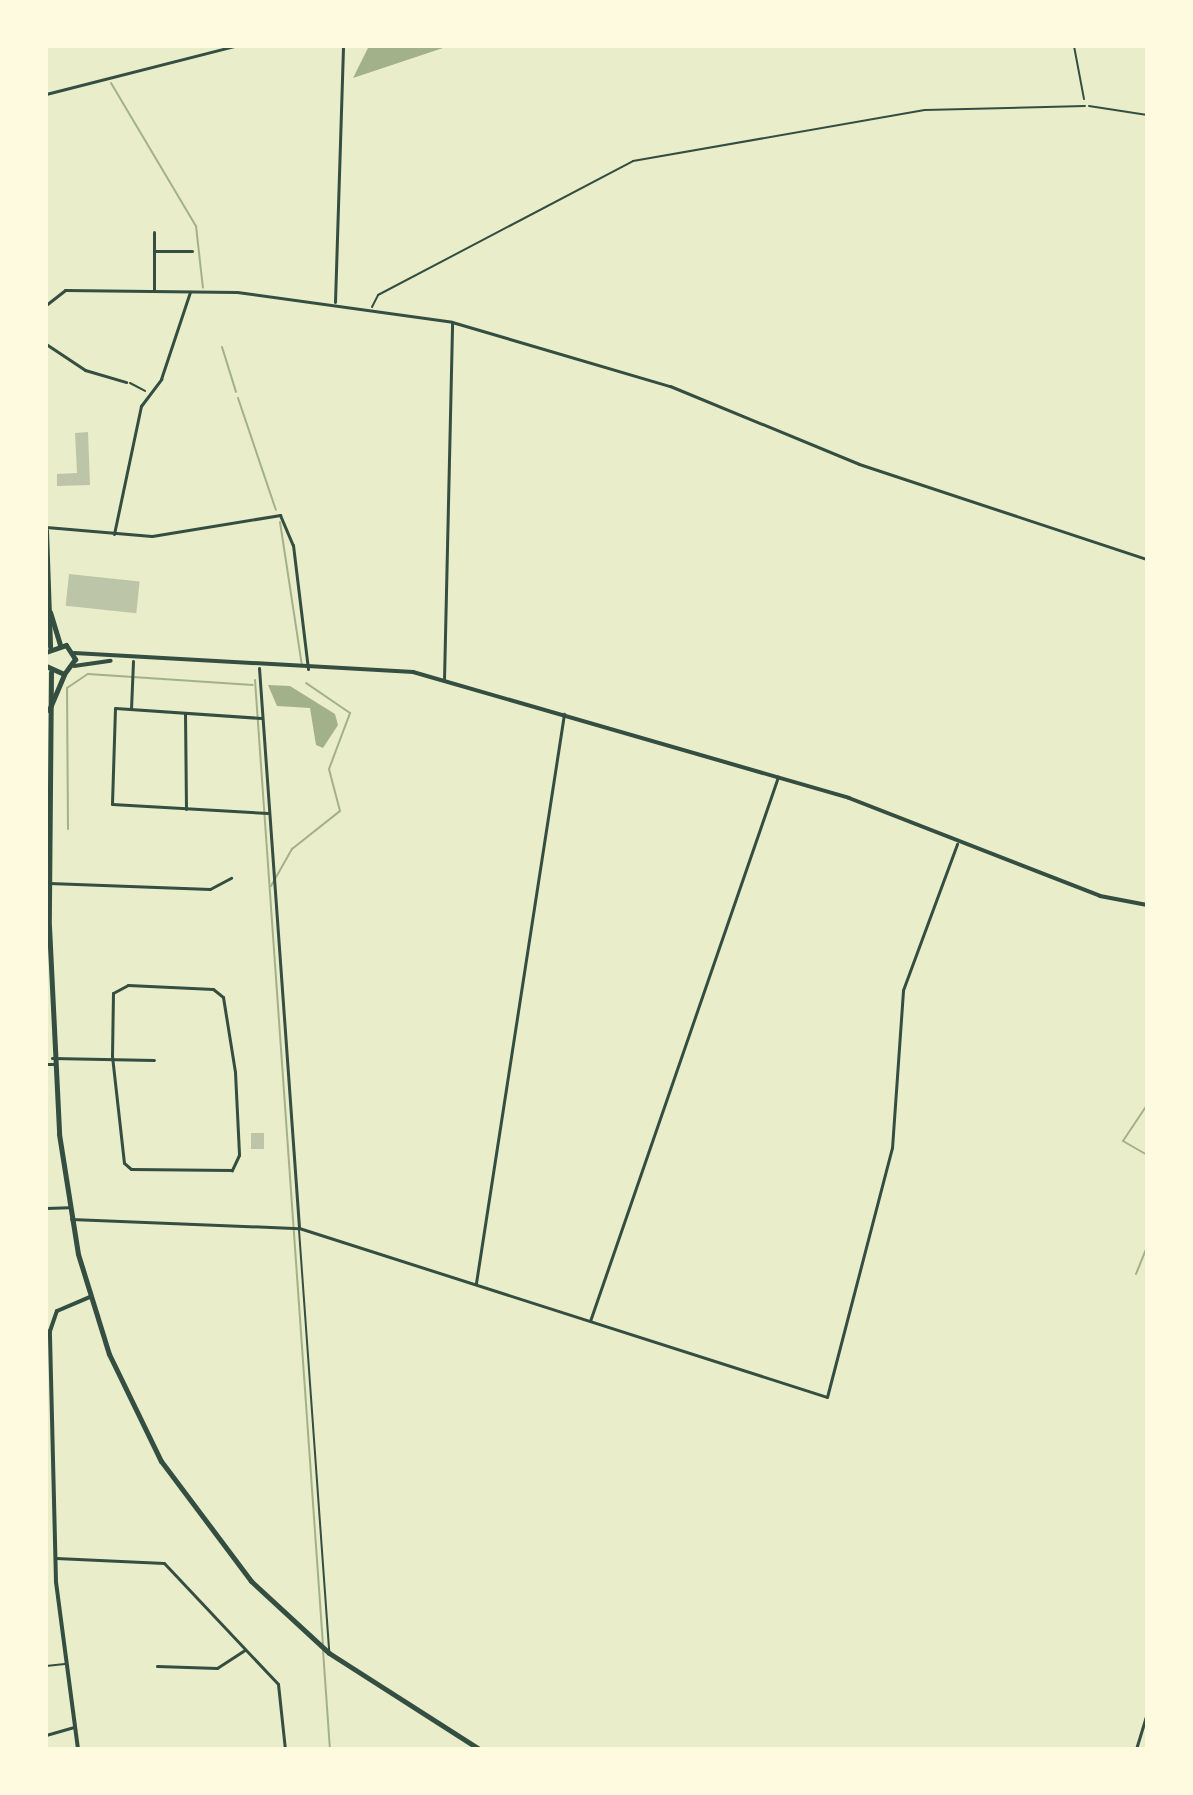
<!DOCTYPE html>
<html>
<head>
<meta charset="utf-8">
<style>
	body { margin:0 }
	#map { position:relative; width:1193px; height:1795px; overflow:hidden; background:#e9edc9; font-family:Jost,sans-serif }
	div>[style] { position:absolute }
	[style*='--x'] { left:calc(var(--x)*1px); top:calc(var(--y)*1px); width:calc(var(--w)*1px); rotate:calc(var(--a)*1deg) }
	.water>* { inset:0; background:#a3b18a }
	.stream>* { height:2px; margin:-1px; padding:0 1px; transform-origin:1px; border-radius:1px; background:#a3b18a }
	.building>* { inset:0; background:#bcc5a7; transform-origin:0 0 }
	.path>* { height:2px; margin:-1px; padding:0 1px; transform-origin:1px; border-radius:1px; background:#344e41 }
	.service>* { height:2px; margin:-1px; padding:0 1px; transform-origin:1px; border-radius:1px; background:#344e41 }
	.minor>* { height:3px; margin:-1.5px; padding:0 1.5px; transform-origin:1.5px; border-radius:1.5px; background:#344e41 }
	.tertiary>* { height:4px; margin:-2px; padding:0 2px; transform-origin:2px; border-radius:2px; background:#344e41 }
	.secondary>* { height:5px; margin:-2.5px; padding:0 2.5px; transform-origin:2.5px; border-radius:2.5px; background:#344e41 }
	span { translate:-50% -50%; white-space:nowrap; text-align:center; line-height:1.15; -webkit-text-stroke:6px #fefae0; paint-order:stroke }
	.frame { position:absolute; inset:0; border:48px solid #fefae0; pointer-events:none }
</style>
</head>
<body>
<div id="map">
	<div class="water">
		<div style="clip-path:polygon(369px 46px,449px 46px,353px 78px)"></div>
		<div style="clip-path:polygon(268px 685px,290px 686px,335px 714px,338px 725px,323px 748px,316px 745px,310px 708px,277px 706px)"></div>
	</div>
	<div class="stream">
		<div style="--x:111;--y:83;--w:166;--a:59.3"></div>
		<div style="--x:196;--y:226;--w:62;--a:83.6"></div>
		<div style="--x:222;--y:347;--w:47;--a:72.7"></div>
		<div style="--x:238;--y:398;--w:118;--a:71.3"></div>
		<div style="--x:280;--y:522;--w:145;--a:81.3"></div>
		<div style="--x:255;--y:680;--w:966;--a:85.97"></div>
		<div style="--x:68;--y:829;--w:141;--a:-90.4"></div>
		<div style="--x:67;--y:688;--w:25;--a:-34"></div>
		<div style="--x:88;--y:674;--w:165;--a:3.8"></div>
		<div style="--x:271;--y:886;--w:43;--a:-60.4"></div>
		<div style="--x:292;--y:849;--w:61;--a:-38.4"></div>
		<div style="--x:340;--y:811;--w:43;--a:-104.7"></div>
		<div style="--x:329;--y:769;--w:60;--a:-69.4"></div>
		<div style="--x:350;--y:713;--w:53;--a:-145.7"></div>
		<div style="--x:1147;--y:1105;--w:43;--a:123.7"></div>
		<div style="--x:1123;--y:1141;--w:28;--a:30"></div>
		<div style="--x:1136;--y:1274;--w:29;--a:-68"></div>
		<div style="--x:323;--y:1650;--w:99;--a:86"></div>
	</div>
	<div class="building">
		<div style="clip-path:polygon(88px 432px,90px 485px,57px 486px,57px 474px,77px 473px,75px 433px)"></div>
		<div style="left:69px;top:574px;width:71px;height:32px;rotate:6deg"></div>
		<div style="left:251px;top:1133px;width:13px;height:16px"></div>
	</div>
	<div class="path">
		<div style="--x:1074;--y:46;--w:54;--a:79.3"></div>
		<div style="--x:1089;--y:106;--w:59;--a:8.8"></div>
		<div style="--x:130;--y:383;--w:17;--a:28"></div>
	</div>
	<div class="service">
		<div style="--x:372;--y:307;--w:13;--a:-63"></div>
		<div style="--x:378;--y:295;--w:288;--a:-27.7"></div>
		<div style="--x:633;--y:161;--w:296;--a:-9.9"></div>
		<div style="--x:925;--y:110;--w:160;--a:-1.4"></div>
		<div style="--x:299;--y:1230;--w:424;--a:85.9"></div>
		<div style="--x:46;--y:1666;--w:19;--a:-6"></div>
	</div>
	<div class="minor">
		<div style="--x:46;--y:94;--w:195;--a:-14.3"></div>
		<div style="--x:154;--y:251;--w:38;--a:0"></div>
		<div style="--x:154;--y:291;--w:59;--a:-90"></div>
		<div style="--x:335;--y:302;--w:256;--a:-88.2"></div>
		<div style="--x:46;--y:305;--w:24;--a:-38"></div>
		<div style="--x:65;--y:290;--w:172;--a:0.7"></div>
		<div style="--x:237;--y:292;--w:217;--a:7.9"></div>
		<div style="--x:452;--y:322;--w:227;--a:16.4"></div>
		<div style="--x:670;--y:386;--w:204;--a:22.4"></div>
		<div style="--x:859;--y:464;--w:303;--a:18.3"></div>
		<div style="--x:46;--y:344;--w:47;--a:33.7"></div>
		<div style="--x:85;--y:370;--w:43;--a:16.3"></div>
		<div style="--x:46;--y:527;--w:106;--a:4.9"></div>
		<div style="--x:152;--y:536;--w:130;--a:-9.3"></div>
		<div style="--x:280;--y:515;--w:33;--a:67"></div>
		<div style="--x:293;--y:545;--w:125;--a:83.1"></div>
		<div style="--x:114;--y:534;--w:131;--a:-78.1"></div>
		<div style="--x:141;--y:406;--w:34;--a:-53"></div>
		<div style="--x:161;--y:379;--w:92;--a:-71.6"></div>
		<div style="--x:259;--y:668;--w:561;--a:85.91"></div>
		<div style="--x:444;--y:680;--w:358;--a:-88.7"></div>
		<div style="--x:131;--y:709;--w:48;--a:-87.6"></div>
		<div style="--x:185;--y:713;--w:96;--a:89.4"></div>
		<div style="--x:261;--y:718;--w:146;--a:-176.1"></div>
		<div style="--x:115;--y:708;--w:96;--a:91.8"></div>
		<div style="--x:112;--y:804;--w:156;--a:3.3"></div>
		<div style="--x:49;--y:883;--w:161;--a:2.1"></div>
		<div style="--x:210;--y:889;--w:24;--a:-28"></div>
		<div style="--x:128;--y:985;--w:85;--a:2.7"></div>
		<div style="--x:213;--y:989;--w:13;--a:39"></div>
		<div style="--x:223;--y:997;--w:76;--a:80.9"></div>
		<div style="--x:235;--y:1072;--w:83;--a:87.2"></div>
		<div style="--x:239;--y:1155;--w:17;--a:115"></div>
		<div style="--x:232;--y:1170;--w:101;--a:-179.4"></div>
		<div style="--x:131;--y:1169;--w:9;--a:-139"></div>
		<div style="--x:124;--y:1163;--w:108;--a:-96.4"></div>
		<div style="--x:112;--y:1056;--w:63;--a:-89.1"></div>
		<div style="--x:113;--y:993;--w:17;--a:-28"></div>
		<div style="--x:52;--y:1058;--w:102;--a:1.1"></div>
		<div style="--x:46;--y:1064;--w:7;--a:0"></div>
		<div style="--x:46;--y:1208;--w:23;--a:-2"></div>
		<div style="--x:71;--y:1219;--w:228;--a:2.3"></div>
		<div style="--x:299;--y:1228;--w:554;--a:17.75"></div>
		<div style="--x:827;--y:1397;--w:257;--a:-75.4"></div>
		<div style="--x:892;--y:1148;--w:158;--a:-86"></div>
		<div style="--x:903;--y:990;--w:156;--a:-69.7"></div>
		<div style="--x:476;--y:1283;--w:576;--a:-81.21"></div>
		<div style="--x:590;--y:1321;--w:576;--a:-70.94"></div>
		<div style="--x:56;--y:1558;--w:108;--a:2.7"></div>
		<div style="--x:164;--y:1563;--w:166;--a:46.7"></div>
		<div style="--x:278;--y:1684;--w:65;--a:83.9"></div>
		<div style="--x:157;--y:1666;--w:60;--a:1.9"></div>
		<div style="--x:217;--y:1668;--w:33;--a:-33"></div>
		<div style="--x:46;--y:1735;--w:29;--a:-16"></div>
		<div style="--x:1136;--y:1749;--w:39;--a:-73"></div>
	</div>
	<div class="tertiary">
		<div style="--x:74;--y:653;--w:340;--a:3.2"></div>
		<div style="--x:413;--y:672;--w:454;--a:16.1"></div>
		<div style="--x:849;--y:798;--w:269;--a:21.3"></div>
		<div style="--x:1100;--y:896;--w:48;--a:10.8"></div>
		<div style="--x:74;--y:666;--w:37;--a:-8"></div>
		<div style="--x:78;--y:1749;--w:168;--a:-97.5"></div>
		<div style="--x:56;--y:1582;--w:251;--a:-91.4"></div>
		<div style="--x:50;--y:1331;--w:21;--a:-71"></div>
		<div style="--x:57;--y:1311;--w:36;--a:-23"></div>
	</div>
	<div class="secondary">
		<div style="--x:46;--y:530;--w:117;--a:88"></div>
		<div style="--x:50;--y:612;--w:34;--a:73"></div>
		<div style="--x:46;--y:652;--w:21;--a:-19"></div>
		<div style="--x:66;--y:645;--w:17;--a:57"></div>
		<div style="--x:75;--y:659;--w:19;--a:126"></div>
		<div style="--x:64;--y:674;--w:20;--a:-156"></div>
		<div style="--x:51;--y:672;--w:254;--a:90.5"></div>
		<div style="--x:49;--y:926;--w:208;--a:87.2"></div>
		<div style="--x:59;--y:1134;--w:121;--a:81"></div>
		<div style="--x:78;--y:1254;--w:105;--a:72.8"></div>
		<div style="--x:109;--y:1354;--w:119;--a:64.1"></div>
		<div style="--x:161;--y:1461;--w:150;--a:53.1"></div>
		<div style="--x:251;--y:1581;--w:106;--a:42.7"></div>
		<div style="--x:329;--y:1653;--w:178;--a:32.6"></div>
		<div style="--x:49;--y:710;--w:38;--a:-67"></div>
	</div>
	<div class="frame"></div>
</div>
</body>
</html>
